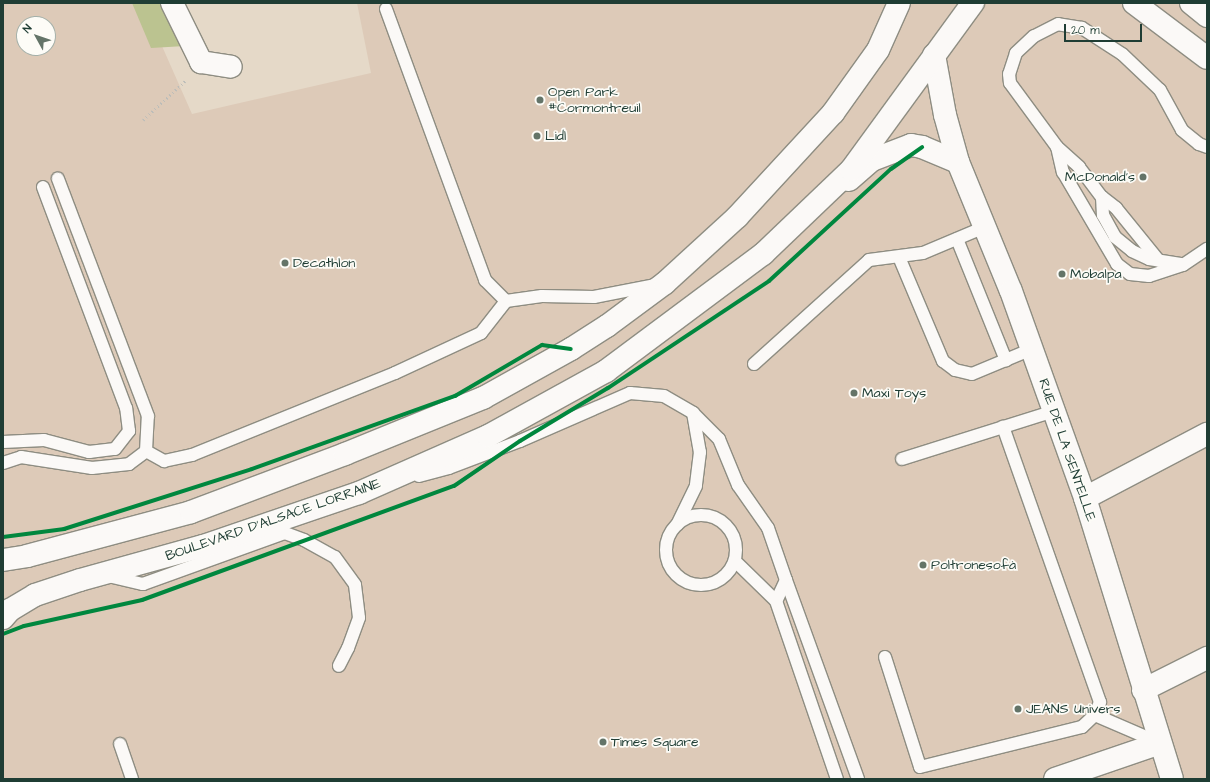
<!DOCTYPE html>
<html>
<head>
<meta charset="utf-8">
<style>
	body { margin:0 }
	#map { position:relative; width:1210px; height:782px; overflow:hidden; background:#e5d9c8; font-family:"Architects Daughter",sans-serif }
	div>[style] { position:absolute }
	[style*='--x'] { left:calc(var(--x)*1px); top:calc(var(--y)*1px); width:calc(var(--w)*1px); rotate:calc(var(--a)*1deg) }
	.built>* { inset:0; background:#ddcab8 }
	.forest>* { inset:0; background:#bbc390 }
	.path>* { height:2.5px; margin-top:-1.25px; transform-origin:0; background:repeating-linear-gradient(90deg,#bcbdb9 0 1px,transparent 0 4px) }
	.roads { filter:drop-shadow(1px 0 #8e8d82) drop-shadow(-1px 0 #8e8d82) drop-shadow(0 1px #8e8d82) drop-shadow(0 -1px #8e8d82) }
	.lane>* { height:12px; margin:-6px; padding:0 6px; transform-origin:6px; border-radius:6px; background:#fbf9f7 }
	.lane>.ring { margin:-6px; padding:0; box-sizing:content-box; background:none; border:12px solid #fbf9f7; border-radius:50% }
	.street>* { height:22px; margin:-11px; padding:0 11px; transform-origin:11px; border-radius:11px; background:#fbf9f7 }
	.secondary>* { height:22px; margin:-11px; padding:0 11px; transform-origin:11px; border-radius:11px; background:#fbf9f7 }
	.cycleway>* { height:4px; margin:-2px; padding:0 2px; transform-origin:2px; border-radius:2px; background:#00873e }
	.dots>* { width:11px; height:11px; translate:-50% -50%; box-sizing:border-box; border:2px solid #fdfcf7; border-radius:50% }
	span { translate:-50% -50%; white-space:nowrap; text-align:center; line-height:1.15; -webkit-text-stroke:3.5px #fdfcf7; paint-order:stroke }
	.poi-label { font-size:14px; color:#1f3d34 }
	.left { translate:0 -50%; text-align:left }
	.right { translate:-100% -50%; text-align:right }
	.street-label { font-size:14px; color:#1f3d34 }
	.frame { position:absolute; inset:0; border:4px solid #1f3d34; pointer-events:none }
	.north { position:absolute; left:16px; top:16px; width:40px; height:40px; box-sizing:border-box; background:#fdfcf7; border:1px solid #a4b0a9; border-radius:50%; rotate:310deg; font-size:11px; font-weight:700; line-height:16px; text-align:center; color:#1f3d34 }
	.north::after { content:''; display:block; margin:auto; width:14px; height:18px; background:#647468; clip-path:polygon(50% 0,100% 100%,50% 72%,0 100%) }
	.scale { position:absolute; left:1064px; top:24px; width:78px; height:18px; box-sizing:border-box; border:2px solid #1f3d34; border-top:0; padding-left:5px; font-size:12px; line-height:14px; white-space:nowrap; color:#1f3d34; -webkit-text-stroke:3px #fdfcf7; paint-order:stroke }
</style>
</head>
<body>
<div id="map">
	<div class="built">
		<div style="clip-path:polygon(evenodd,3px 3px,143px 3px,192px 114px,371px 73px,357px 3px,1207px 3px,1207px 779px,3px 779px,3px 3px,24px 24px,48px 24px,48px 48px,24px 48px,24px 24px)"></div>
	</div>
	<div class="forest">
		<div style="clip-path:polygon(132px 3px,164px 3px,185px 46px,151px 48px)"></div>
	</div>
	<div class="path">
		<div style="--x:143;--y:120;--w:59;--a:-42.9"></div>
	</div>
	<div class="roads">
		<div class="lane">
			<div style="--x:386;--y:9;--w:289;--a:69.9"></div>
			<div style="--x:485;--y:280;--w:30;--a:45"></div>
			<div style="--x:1057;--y:147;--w:30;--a:42"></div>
			<div style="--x:1079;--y:167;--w:38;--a:53"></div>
			<div style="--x:1102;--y:197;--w:18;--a:87"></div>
			<div style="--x:1103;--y:215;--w:25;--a:61"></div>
			<div style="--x:1115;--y:237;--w:22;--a:39"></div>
			<div style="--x:1132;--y:251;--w:19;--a:25"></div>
			<div style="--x:1149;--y:259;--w:32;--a:9"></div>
			<div style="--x:1207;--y:147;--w:9;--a:-159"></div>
			<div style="--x:1199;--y:144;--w:22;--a:-141"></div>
			<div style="--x:1182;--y:130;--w:46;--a:-118.8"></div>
			<div style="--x:1160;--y:90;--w:52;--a:-136.5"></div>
			<div style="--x:1122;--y:54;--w:48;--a:-147"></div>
			<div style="--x:1082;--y:28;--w:24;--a:-171"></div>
			<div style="--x:1058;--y:24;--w:27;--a:153"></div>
			<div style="--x:1034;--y:36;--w:25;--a:137"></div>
			<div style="--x:1016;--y:53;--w:22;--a:108"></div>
			<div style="--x:1009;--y:74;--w:9;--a:84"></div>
			<div style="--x:1010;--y:83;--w:79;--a:53.7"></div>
			<div style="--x:1057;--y:147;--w:26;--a:77"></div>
			<div style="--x:1063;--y:172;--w:107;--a:59.6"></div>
			<div style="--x:1117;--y:264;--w:16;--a:38"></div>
			<div style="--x:1130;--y:274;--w:19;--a:6"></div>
			<div style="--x:1149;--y:276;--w:36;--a:-18"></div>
			<div style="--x:1183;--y:265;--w:29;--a:-34"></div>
			<div style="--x:1102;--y:197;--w:18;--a:38"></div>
			<div style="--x:1116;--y:208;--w:68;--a:50.9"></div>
			<div style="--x:957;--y:239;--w:131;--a:68"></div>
			<div style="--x:899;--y:257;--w:113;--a:67.1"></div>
			<div style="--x:943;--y:361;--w:15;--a:37"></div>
			<div style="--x:955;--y:370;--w:17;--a:13"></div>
			<div style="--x:972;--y:374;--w:65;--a:-22.6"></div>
			<div style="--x:754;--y:364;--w:155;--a:-42.1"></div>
			<div style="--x:869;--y:260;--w:54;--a:-7.4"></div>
			<div style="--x:923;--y:253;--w:67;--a:-22.8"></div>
			<div style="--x:693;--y:413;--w:37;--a:45"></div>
			<div style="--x:719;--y:439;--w:50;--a:67.6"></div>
			<div style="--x:738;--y:485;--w:52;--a:55.1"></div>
			<div style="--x:768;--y:528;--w:55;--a:70.9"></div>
			<div style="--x:786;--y:580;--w:23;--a:115"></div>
			<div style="--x:3;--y:442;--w:41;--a:-2.8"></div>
			<div style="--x:44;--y:440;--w:47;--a:14.9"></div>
			<div style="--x:89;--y:452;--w:26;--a:-7"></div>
			<div style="--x:115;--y:449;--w:23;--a:-52"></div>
			<div style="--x:129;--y:431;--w:23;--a:-97"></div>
			<div style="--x:126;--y:408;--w:236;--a:-110.6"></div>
			<div style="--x:146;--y:451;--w:21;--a:29"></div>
			<div style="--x:164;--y:461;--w:29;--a:-12"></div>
			<div style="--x:192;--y:455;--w:219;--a:-22"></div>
			<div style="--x:395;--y:373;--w:95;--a:-24.9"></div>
			<div style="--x:481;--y:333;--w:41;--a:-52"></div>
			<div style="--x:506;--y:301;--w:36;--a:-8"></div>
			<div style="--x:542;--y:296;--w:52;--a:1.1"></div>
			<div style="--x:594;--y:297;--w:63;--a:-11"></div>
			<div style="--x:902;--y:459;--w:159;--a:-17.5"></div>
			<div style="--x:3;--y:463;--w:19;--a:-18"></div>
			<div style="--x:21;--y:457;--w:72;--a:8.8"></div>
			<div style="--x:92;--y:468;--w:37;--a:-6"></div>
			<div style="--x:129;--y:464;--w:21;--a:-37"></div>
			<div style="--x:146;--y:451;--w:35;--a:-87"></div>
			<div style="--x:148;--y:416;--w:254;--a:-110.8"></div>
			<div style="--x:419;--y:476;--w:31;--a:-15"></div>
			<div style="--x:449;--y:468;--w:76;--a:-20.8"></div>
			<div style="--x:520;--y:441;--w:120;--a:-23.6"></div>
			<div style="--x:630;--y:393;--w:34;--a:5"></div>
			<div style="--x:664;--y:396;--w:34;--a:30"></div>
			<div style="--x:693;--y:413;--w:40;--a:80"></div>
			<div style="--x:700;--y:452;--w:34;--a:97"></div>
			<div style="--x:696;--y:486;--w:43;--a:116"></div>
			<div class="ring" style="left:666px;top:515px;width:58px;height:58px"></div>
			<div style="--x:735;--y:561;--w:57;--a:44.3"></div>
			<div style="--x:776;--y:601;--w:188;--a:71.1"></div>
			<div style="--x:108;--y:576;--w:36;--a:13"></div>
			<div style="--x:143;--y:584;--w:151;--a:-19.8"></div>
			<div style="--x:285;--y:533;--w:20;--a:20"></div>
			<div style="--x:304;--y:540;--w:35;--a:29"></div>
			<div style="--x:335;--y:557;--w:34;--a:54"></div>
			<div style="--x:355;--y:585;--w:33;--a:83"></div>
			<div style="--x:359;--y:618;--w:32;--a:110"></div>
			<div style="--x:348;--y:648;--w:20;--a:117"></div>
			<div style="--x:786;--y:580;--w:212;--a:70.1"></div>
			<div style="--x:885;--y:657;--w:115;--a:72.3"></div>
			<div style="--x:920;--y:767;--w:167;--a:-13.9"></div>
			<div style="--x:1082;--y:727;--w:18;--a:-43"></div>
			<div style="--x:1095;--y:715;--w:14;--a:-69"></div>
			<div style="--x:1100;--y:702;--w:292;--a:-109.4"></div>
			<div style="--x:1095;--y:715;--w:71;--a:23.3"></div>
			<div style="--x:120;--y:744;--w:37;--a:71"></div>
		</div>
		<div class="street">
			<div style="--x:172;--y:3;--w:66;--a:63.8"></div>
			<div style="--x:201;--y:62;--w:30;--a:9"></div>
			<div style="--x:934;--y:55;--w:61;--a:79.6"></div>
			<div style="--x:945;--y:115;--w:49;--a:74.5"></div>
			<div style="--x:958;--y:162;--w:139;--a:67.7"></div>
			<div style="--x:1011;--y:291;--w:220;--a:70.3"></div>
			<div style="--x:1085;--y:498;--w:294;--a:72.8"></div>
			<div style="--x:849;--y:180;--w:30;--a:-41"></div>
			<div style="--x:872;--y:160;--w:42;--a:-21"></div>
			<div style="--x:911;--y:145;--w:11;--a:10"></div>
			<div style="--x:922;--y:147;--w:39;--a:23"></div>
			<div style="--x:1085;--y:498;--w:138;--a:-27.7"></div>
			<div style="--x:1143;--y:690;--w:72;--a:-26.6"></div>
			<div style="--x:1055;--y:779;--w:111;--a:-18.9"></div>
		</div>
		<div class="secondary">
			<div style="--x:1134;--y:3;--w:91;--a:37"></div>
			<div style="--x:1191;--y:3;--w:21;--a:39"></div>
			<div style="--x:3;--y:560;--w:24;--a:-9"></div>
			<div style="--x:27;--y:556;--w:170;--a:-15"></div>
			<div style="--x:191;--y:512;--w:165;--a:-20.6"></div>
			<div style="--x:345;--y:454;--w:149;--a:-22.1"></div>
			<div style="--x:483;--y:398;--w:101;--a:-29.1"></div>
			<div style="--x:571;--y:349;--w:43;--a:-32.6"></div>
			<div style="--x:607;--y:326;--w:72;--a:-36.6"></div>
			<div style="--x:665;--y:283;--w:98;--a:-42.5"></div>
			<div style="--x:737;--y:217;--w:142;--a:-47.3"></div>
			<div style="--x:833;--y:113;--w:77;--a:-54.5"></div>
			<div style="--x:878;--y:50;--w:51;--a:-65.9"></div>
			<div style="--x:3;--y:618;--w:11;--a:-49"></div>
			<div style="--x:10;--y:610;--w:29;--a:-31"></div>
			<div style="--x:35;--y:595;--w:47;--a:-18.4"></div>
			<div style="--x:80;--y:580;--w:128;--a:-15.5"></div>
			<div style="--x:203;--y:546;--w:165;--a:-18.8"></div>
			<div style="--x:359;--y:493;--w:141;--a:-23.8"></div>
			<div style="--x:488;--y:436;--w:135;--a:-28.8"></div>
			<div style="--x:606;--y:371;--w:196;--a:-36.7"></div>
			<div style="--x:763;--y:254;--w:122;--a:-43.7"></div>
			<div style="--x:851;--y:170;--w:207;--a:-53.9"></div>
		</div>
	</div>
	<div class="cycleway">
		<div style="--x:3;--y:537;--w:62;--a:-7.5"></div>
		<div style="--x:64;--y:529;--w:197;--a:-17.7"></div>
		<div style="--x:252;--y:469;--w:216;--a:-19.8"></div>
		<div style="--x:455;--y:396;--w:101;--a:-30.4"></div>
		<div style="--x:542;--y:345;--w:29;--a:8"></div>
		<div style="--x:3;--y:634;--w:22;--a:-21"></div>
		<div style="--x:24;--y:626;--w:121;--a:-12.4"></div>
		<div style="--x:142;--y:600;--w:332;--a:-20.1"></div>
		<div style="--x:454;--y:486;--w:80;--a:-34.3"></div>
		<div style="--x:520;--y:441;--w:103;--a:-31.1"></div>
		<div style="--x:608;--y:388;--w:193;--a:-33.6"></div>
		<div style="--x:769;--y:281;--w:166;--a:-42.6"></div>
		<div style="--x:891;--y:169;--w:38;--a:-35"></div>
	</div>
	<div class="dots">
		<div style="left:540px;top:100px;background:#647468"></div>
		<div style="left:537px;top:136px;background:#647468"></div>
		<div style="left:1143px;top:177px;background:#647468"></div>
		<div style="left:285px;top:263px;background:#647468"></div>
		<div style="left:1062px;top:274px;background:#647468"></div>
		<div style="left:854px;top:393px;background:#647468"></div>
		<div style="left:923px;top:565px;background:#647468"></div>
		<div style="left:1018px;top:709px;background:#647468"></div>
		<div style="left:603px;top:742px;background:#647468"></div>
	</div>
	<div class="poi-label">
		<span class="left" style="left:548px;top:100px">Open Park<br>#Cormontreuil</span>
		<span class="left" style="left:545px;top:136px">Lidl</span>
		<span class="right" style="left:1135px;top:177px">McDonald's</span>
		<span class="left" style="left:293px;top:263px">Decathlon</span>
		<span class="left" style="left:1070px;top:274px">Mobalpa</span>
		<span class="left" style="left:862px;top:393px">Maxi Toys</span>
		<span class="left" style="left:931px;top:565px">Poltronesofà</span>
		<span class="left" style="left:1026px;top:709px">JEANS Univers</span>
		<span class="left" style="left:611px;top:742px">Times Square</span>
	</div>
	<div class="street-label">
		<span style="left:1067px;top:450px;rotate:71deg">RUE DE LA SENTELLE</span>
		<span style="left:273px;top:520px;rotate:-19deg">BOULEVARD D'ALSACE LORRAINE</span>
	</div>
	<div class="frame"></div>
	<div class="north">N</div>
	<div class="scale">20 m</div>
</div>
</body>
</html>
